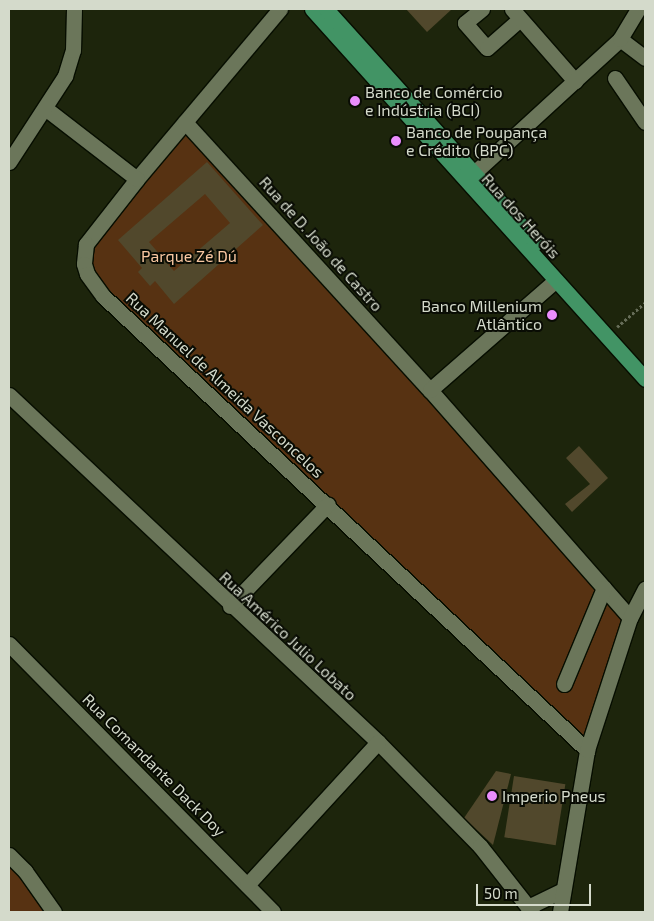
<!DOCTYPE html>
<html>
<head>
<meta charset="utf-8">
<style>
	body { margin:0 }
	#map { position:relative; width:654px; height:921px; overflow:hidden; background:#1d250c; font-family:"Exo 2",sans-serif }
	div>[style] { position:absolute }
	[style*='--x'] { left:calc(var(--x)*1px); top:calc(var(--y)*1px); width:calc(var(--w)*1px); rotate:calc(var(--a)*1deg) }
	.green>* { inset:0; background:#573212 }
	.building>* { inset:0; background:#51482c; transform-origin:0 0 }
	.path>* { height:2.5px; margin-top:-1.25px; transform-origin:0; background:repeating-linear-gradient(90deg,#666d58 0 2.5px,transparent 0 5px) }
	.roads { filter:drop-shadow(1px 0 #070e00) drop-shadow(-1px 0 #070e00) drop-shadow(0 1px #070e00) drop-shadow(0 -1px #070e00) }
	.minor>* { height:15px; margin:-7.5px; padding:0 7.5px; transform-origin:7.5px; border-radius:7.5px; background:#6b765a }
	.major>* { height:15px; margin:-7.5px; padding:0 7.5px; transform-origin:7.5px; border-radius:7.5px; background:#429465 }
	.dots>* { width:14px; height:14px; translate:-50% -50%; box-sizing:border-box; border:2px solid #090c04; border-radius:50% }
	span { translate:-50% -50%; white-space:nowrap; text-align:center; line-height:1.15; -webkit-text-stroke:4px #090c04; paint-order:stroke }
	.poi-label { font-size:16px; color:#d4dacb }
	.left { translate:0 -50%; text-align:left }
	.right { translate:-100% -50%; text-align:right }
	.street-label { font-size:16px; color:#d4dacb }
	.park-label { font-size:16px; color:#f9c8a2 }
	.frame { position:absolute; inset:0; border:10px solid #d4dacb; pointer-events:none }
	.scale { position:absolute; left:476px; top:884px; width:115px; height:22px; box-sizing:border-box; border:2px solid #d4dacb; border-top:0; padding-left:6px; font-size:15px; line-height:18px; white-space:nowrap; color:#d4dacb; -webkit-text-stroke:4px #090c04; paint-order:stroke }
</style>
</head>
<body>
<div id="map">
	<div class="green">
		<div style="clip-path:polygon(185px 122px,630px 618px,587px 750px,91px 283px,86px 244px)"></div>
		<div style="clip-path:polygon(9px 855px,54px 912px,9px 912px)"></div>
	</div>
	<div class="building">
		<div style="clip-path:polygon(406px 9px,452px 9px,427px 32px)"></div>
		<div style="clip-path:polygon(evenodd,207px 162px,263px 225px,174px 304px,155px 281px,150px 286px,138px 272px,142px 268px,118px 240px,207px 162px,205px 194px,230px 223px,174px 271px,149px 242px,205px 194px)"></div>
		<div style="clip-path:polygon(579px 446px,608px 478px,572px 512px,565px 504px,590px 484px,566px 458px)"></div>
		<div style="clip-path:polygon(496px 771px,511px 774px,493px 845px,464px 818px)"></div>
		<div style="left:514px;top:776px;width:52px;height:62px;rotate:9deg"></div>
	</div>
	<div class="path">
		<div style="--x:617;--y:327;--w:37;--a:-41"></div>
	</div>
	<div class="roads">
		<div class="minor">
			<div style="--x:280;--y:9;--w:222;--a:130.1"></div>
			<div style="--x:137;--y:179;--w:83;--a:128.1"></div>
			<div style="--x:86;--y:244;--w:20;--a:96"></div>
			<div style="--x:84;--y:264;--w:10;--a:73"></div>
			<div style="--x:87;--y:274;--w:27;--a:54"></div>
			<div style="--x:103;--y:296;--w:664;--a:43.17"></div>
			<div style="--x:482;--y:9;--w:22;--a:141"></div>
			<div style="--x:465;--y:23;--w:33;--a:49"></div>
			<div style="--x:487;--y:48;--w:44;--a:-41.3"></div>
			<div style="--x:512;--y:9;--w:96;--a:48.8"></div>
			<div style="--x:620;--y:39;--w:31;--a:37"></div>
			<div style="--x:615;--y:78;--w:53;--a:55.7"></div>
			<div style="--x:45;--y:108;--w:116;--a:37.7"></div>
			<div style="--x:185;--y:122;--w:363;--a:47.6"></div>
			<div style="--x:430;--y:390;--w:303;--a:48.7"></div>
			<div style="--x:9;--y:162;--w:103;--a:-56.9"></div>
			<div style="--x:65;--y:76;--w:27;--a:-73"></div>
			<div style="--x:73;--y:50;--w:41;--a:-88.6"></div>
			<div style="--x:474;--y:173;--w:198;--a:-42.5"></div>
			<div style="--x:620;--y:39;--w:35;--a:-59"></div>
			<div style="--x:430;--y:390;--w:167;--a:-41.1"></div>
			<div style="--x:9;--y:395;--w:507;--a:43.24"></div>
			<div style="--x:378;--y:742;--w:146;--a:45.6"></div>
			<div style="--x:480;--y:846;--w:84;--a:51.8"></div>
			<div style="--x:230;--y:606;--w:141;--a:-46.1"></div>
			<div style="--x:9;--y:644;--w:376;--a:45.4"></div>
			<div style="--x:564;--y:684;--w:104;--a:-67.4"></div>
			<div style="--x:9;--y:855;--w:23;--a:45"></div>
			<div style="--x:25;--y:871;--w:50;--a:54.7"></div>
			<div style="--x:247;--y:885;--w:194;--a:-47.5"></div>
			<div style="--x:528;--y:907;--w:39;--a:-26"></div>
			<div style="--x:560;--y:912;--w:164;--a:-80.5"></div>
			<div style="--x:587;--y:750;--w:139;--a:-72"></div>
			<div style="--x:630;--y:618;--w:33;--a:-63"></div>
		</div>
		<div class="major">
			<div style="--x:312;--y:9;--w:498;--a:48"></div>
			<div style="--x:326;--y:9;--w:314;--a:48"></div>
		</div>
	</div>
	<div class="dots">
		<div style="left:355px;top:101px;background:#ea8dfd"></div>
		<div style="left:396px;top:141px;background:#ea8dfd"></div>
		<div style="left:552px;top:315px;background:#ea8dfd"></div>
		<div style="left:492px;top:796px;background:#ea8dfd"></div>
	</div>
	<div class="poi-label">
		<span class="left" style="left:365px;top:101px">Banco de Comércio<br>e Indústria (BCI)</span>
		<span class="left" style="left:406px;top:141px">Banco de Poupança<br>e Crédito (BPC)</span>
		<span class="right" style="left:542px;top:315px">Banco Millenium<br>Atlântico</span>
		<span class="left" style="left:502px;top:796px">Imperio Pneus</span>
	</div>
	<div class="street-label">
		<span style="left:521px;top:216px;rotate:48deg">Rua dos Heróis</span>
		<span style="left:321px;top:244px;rotate:48deg">Rua de D. João de Castro</span>
		<span style="left:225px;top:385px;rotate:43deg">Rua Manuel de Almeida Vasconcelos</span>
		<span style="left:288px;top:636px;rotate:43deg">Rua Américo Julio Lobato</span>
		<span style="left:154px;top:765px;rotate:45deg">Rua Comandante Dack Doy</span>
	</div>
	<div class="park-label">
		<span style="left:189px;top:256px">Parque Zé Dú</span>
	</div>
	<div class="frame"></div>
	<div class="scale">50 m</div>
</div>
</body>
</html>
